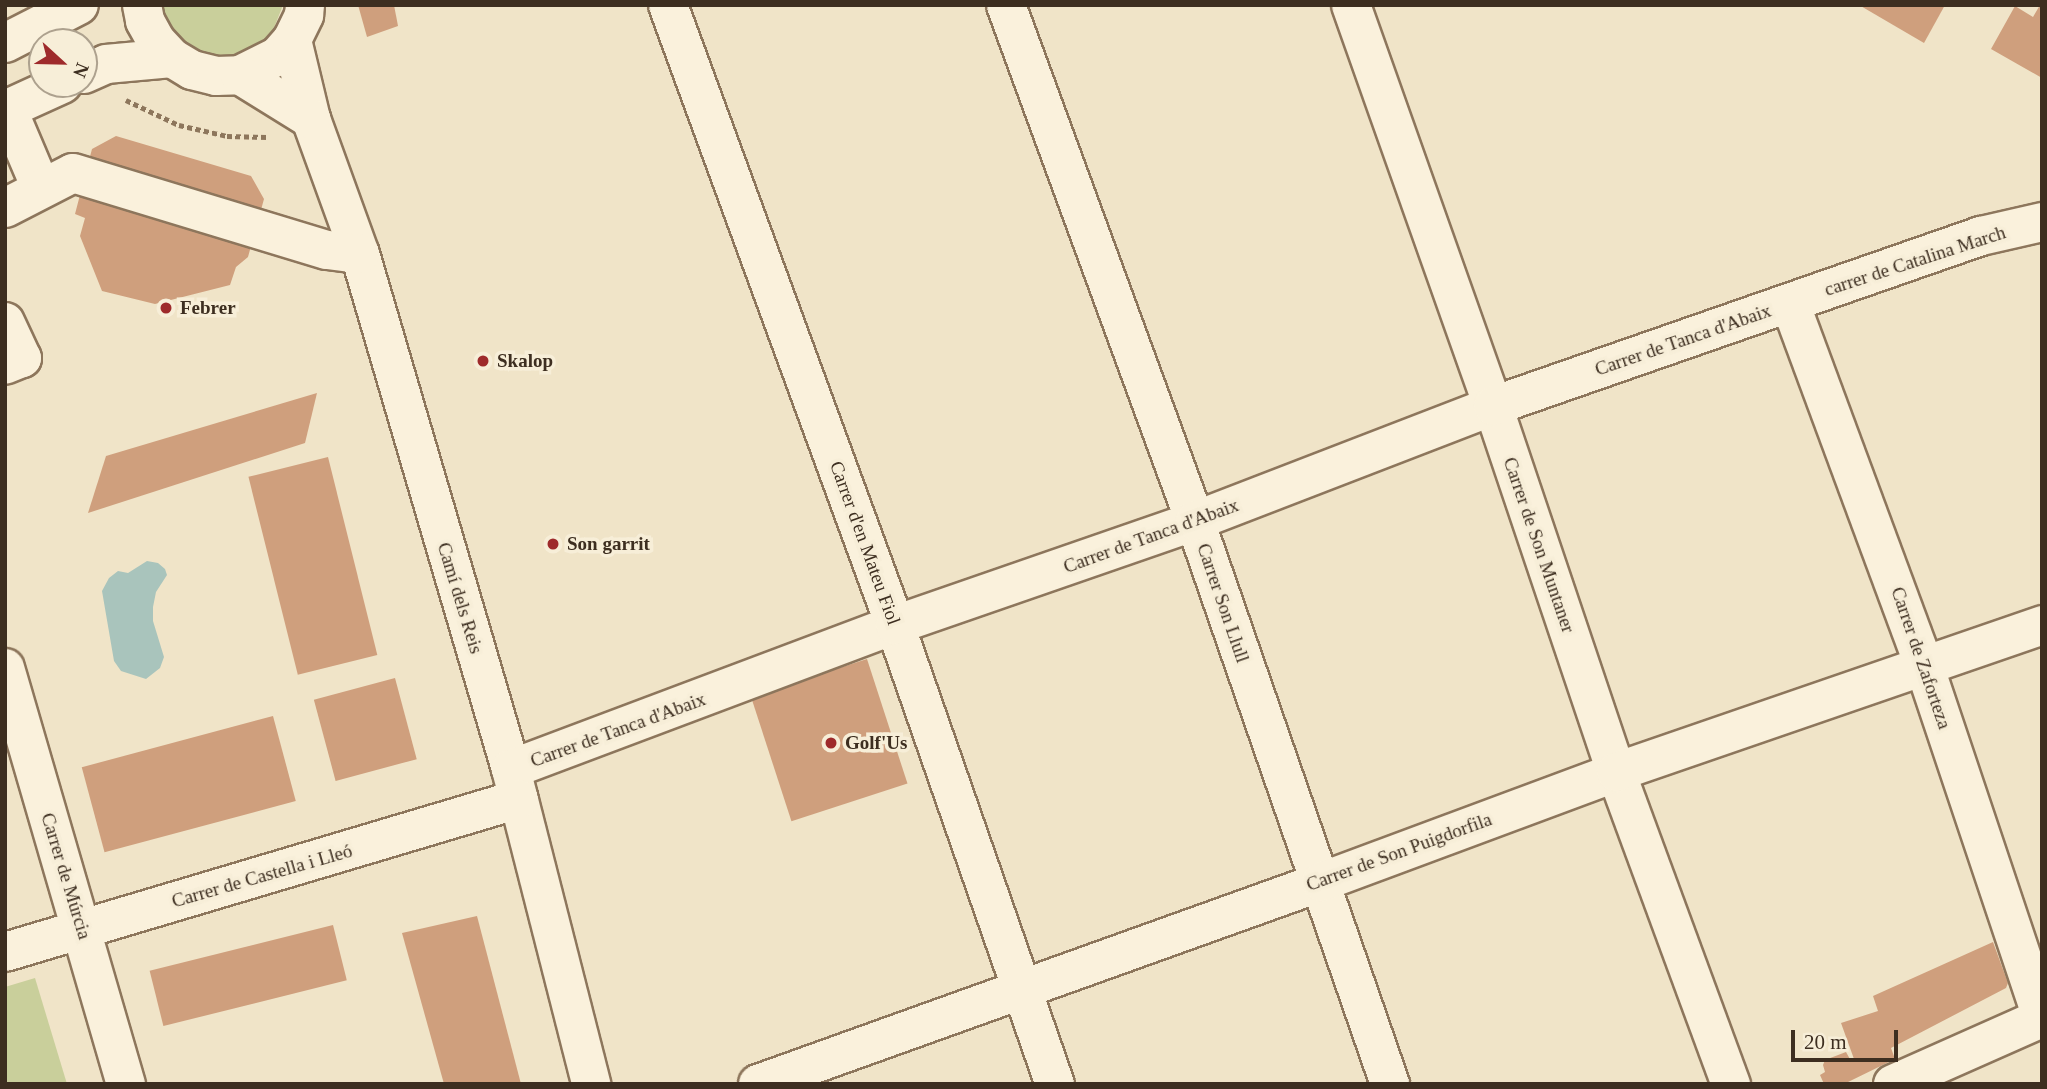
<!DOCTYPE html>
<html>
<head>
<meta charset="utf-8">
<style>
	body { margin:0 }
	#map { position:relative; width:2047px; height:1089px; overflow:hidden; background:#f0e4c8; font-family:"Times New Roman",serif }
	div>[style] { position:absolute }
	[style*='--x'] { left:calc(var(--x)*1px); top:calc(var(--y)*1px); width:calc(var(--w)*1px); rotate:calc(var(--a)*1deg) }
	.green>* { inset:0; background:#c9cf9b }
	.water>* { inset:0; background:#a9c4bc }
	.building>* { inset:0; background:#cf9f7d; transform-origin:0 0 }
	.path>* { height:4.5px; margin-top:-2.25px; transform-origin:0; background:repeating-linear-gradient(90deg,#8d765c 0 5px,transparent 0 8.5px) }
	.roads { filter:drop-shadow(2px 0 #8d765c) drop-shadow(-2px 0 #8d765c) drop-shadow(0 2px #8d765c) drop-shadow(0 -2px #8d765c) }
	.minor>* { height:38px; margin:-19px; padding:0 19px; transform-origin:19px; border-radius:19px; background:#faf1dc }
	.dots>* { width:19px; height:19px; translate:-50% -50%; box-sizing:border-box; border:4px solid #f7eed8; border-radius:50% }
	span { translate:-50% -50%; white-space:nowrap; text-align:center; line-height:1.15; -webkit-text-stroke:7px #f7eed8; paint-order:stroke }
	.street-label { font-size:19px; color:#3d2e20 }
	.poi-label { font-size:19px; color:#3d2e20; font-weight:700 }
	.left { translate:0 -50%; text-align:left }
	.frame { position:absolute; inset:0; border:7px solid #3d2e20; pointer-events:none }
	.north { position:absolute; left:28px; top:28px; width:70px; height:70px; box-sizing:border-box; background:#f7eed8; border:2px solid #ada18e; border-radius:50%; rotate:112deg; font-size:19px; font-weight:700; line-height:28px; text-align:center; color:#3d2e20 }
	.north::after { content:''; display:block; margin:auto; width:24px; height:32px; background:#9e2a2b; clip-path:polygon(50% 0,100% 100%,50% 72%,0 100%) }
	.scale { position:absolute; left:1791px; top:1030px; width:107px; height:32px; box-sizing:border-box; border:4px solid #3d2e20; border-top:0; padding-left:9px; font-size:21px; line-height:24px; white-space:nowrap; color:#3d2e20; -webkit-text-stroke:5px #f7eed8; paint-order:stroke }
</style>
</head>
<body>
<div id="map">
	<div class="green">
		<div style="clip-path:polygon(156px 5px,283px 5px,272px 33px,257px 48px,238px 57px,217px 60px,178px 45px)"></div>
		<div style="clip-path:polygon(35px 978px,67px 1084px,5px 1084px,5px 987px)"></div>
	</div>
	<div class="water">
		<div style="clip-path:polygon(147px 561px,158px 563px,165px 569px,167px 575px,156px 592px,153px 607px,153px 621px,164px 657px,160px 668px,146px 679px,121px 671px,114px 661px,102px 591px,109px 578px,118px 571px,128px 573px)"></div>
	</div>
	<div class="building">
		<div style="clip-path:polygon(358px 5px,394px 5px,398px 26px,367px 37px)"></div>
		<div style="clip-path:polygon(1859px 5px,1945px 5px,1924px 43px)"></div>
		<div style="clip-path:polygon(2040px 5px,2042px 5px,2042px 78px,1991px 49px,2015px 6px,2033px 17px)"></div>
		<div style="clip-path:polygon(116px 136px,251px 176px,264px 199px,248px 257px,236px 267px,230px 285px,155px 304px,102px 291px,80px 236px,85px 218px,75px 214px,92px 149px)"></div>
		<div style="clip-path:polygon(317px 393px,305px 443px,88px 513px,106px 456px)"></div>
		<div style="left:328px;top:457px;width:204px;height:82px;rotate:76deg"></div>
		<div style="left:867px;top:659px;width:131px;height:122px;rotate:72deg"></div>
		<div style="left:395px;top:678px;width:84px;height:84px;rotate:75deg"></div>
		<div style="left:273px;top:716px;width:88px;height:198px;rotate:75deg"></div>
		<div style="clip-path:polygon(477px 916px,521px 1084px,444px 1084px,402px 933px)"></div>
		<div style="left:333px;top:925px;width:57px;height:189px;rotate:76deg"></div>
		<div style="clip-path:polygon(1993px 942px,2008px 983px,2006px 988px,1891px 1048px,1895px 1059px,1844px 1084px,1824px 1084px,1820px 1075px,1825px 1072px,1823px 1065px,1825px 1060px,1846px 1052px,1851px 1061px,1854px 1059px,1841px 1023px,1878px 1011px,1873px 996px)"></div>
	</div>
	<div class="path">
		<div style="--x:126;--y:100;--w:59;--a:25.3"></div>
		<div style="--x:179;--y:125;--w:49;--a:12.9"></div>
		<div style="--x:227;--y:136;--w:41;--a:1.4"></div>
	</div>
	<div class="roads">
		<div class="minor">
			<div style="--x:142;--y:5;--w:16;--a:79"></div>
			<div style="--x:145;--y:21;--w:23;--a:61"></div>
			<div style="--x:156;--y:41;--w:23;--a:47"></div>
			<div style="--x:172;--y:58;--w:23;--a:31"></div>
			<div style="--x:192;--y:70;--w:25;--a:14"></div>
			<div style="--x:216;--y:76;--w:24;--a:-2"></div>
			<div style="--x:240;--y:75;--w:42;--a:-26.6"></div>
			<div style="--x:278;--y:56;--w:21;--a:-49"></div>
			<div style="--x:292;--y:40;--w:28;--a:-64"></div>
			<div style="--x:304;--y:15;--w:10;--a:-84"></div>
			<div style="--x:668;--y:5;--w:660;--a:69.89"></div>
			<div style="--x:895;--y:625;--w:486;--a:70.8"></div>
			<div style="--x:1006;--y:5;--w:550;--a:69.88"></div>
			<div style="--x:1195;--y:521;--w:596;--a:70.9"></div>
			<div style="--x:1351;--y:5;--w:425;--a:70.5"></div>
			<div style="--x:1493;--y:406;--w:386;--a:71.4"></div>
			<div style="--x:1616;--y:772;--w:333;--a:69.8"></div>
			<div style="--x:292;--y:40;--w:81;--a:76.5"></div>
			<div style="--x:311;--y:119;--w:144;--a:70.1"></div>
			<div style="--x:360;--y:254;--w:537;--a:73.66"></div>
			<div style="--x:511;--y:769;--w:325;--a:75.7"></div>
			<div style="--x:5;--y:43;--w:83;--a:-27.2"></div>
			<div style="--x:84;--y:74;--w:24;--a:-24"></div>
			<div style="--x:106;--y:64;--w:66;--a:-5.2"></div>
			<div style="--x:240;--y:75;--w:84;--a:31.8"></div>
			<div style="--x:7;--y:108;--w:87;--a:67"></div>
			<div style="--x:5;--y:110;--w:63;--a:-24.5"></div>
			<div style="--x:5;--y:208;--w:76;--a:-27.2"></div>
			<div style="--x:73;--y:173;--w:265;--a:16.9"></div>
			<div style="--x:327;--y:250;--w:33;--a:7"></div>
			<div style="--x:1790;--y:303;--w:386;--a:69.7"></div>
			<div style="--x:1924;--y:665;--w:371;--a:71.5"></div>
			<div style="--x:5;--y:322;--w:40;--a:65"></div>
			<div style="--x:22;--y:358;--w:18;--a:158"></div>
			<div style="--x:5;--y:668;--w:433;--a:73.8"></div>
			<div style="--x:511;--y:769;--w:410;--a:-20.6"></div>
			<div style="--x:895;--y:625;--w:318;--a:-19.1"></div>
			<div style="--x:1195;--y:521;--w:319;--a:-21.1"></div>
			<div style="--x:1493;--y:406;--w:517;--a:-19.21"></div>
			<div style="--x:1981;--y:236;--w:63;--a:-12.9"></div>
			<div style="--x:5;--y:952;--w:536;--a:-16.58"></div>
			<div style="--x:758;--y:1084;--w:598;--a:-19.74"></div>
			<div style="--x:1321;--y:882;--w:315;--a:-20.4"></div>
			<div style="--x:1616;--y:772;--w:451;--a:-19"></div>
			<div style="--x:1893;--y:1084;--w:163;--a:-23.9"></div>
		</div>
	</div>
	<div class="dots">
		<div style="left:166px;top:308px;background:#9e2a2b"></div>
		<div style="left:483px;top:361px;background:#9e2a2b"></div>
		<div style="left:553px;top:544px;background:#9e2a2b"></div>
		<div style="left:831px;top:743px;background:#9e2a2b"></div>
	</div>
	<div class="street-label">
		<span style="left:1915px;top:261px;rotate:-18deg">carrer de Catalina March</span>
		<span style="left:1683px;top:340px;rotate:-19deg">Carrer de Tanca d'Abaix</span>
		<span style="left:1151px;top:536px;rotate:-20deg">Carrer de Tanca d'Abaix</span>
		<span style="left:865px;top:543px;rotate:70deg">Carrer d'en Mateu Fiol</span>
		<span style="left:1539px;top:545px;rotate:71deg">Carrer de Son Muntaner</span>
		<span style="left:460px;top:598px;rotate:73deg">Camí dels Reis</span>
		<span style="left:1223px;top:603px;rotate:71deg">Carrer Son Llull</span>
		<span style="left:1921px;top:658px;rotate:71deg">Carrer de Zaforteza</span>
		<span style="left:618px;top:730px;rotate:-20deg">Carrer de Tanca d'Abaix</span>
		<span style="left:1399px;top:852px;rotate:-20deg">Carrer de Son Puigdorfila</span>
		<span style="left:66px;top:876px;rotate:73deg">Carrer de Múrcia</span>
		<span style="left:262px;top:876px;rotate:-16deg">Carrer de Castella i Lleó</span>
	</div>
	<div class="poi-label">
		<span class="left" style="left:180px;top:308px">Febrer</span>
		<span class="left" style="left:497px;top:361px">Skalop</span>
		<span class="left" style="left:567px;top:544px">Son garrit</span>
		<span class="left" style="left:845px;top:743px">Golf'Us</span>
	</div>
	<div class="frame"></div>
	<div class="north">N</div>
	<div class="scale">20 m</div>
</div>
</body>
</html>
